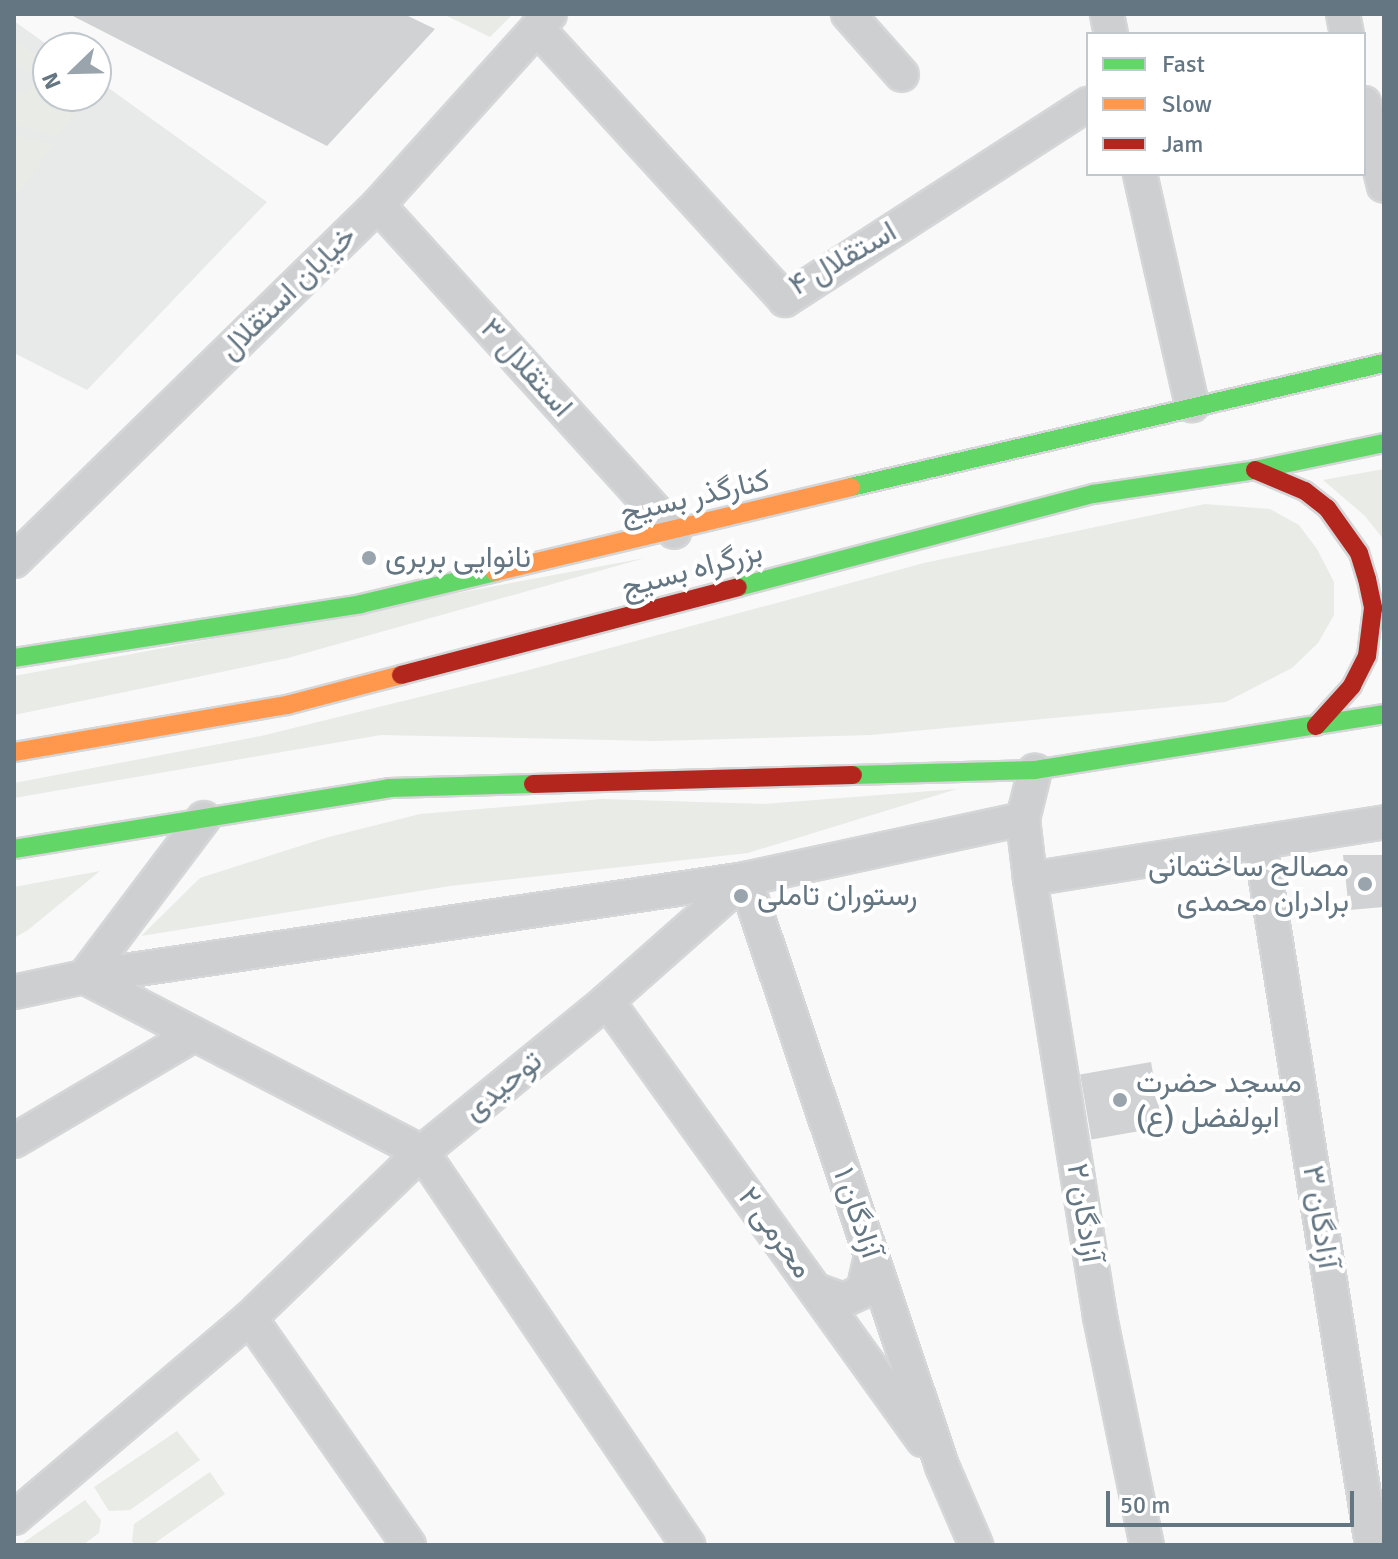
<!DOCTYPE html>
<html>
<head>
<meta charset="utf-8">
<style>
	body { margin:0 }
	#map { position:relative; width:1398px; height:1559px; overflow:hidden; background:#f9f9f9; font-family:Signika,Vazirmatn,sans-serif }
	div>[style] { position:absolute }
	[style*='--x'] { left:calc(var(--x)*1px); top:calc(var(--y)*1px); width:calc(var(--w)*1px); rotate:calc(var(--a)*1deg) }
	.built>* { inset:0; background:#e8e9e9 }
	.green>* { inset:0; background:#e8ebe6 }
	.building>* { inset:0; background:#d0d2d3; transform-origin:0 0 }
	.roads { filter:drop-shadow(2px 0 #d5d6d7) drop-shadow(-2px 0 #d5d6d7) drop-shadow(0 2px #d5d6d7) drop-shadow(0 -2px #d5d6d7) }
	.street>* { height:32px; margin:-16px; padding:0 16px; transform-origin:16px; border-radius:16px; background:#cecfd0 }
	.fast>* { height:18px; margin:-9px; padding:0 9px; transform-origin:9px; border-radius:9px; background:#63d668 }
	.slow>* { height:18px; margin:-9px; padding:0 9px; transform-origin:9px; border-radius:9px; background:#ff974d }
	.jam>* { height:18px; margin:-9px; padding:0 9px; transform-origin:9px; border-radius:9px; background:#b3261e }
	.dots>* { width:22px; height:22px; translate:-50% -50%; box-sizing:border-box; border:4px solid #fff; border-radius:50% }
	span { translate:-50% -50%; white-space:nowrap; text-align:center; line-height:1.15; -webkit-text-stroke:8px #fff; paint-order:stroke }
	.street-label { font-size:30px; color:#657683 }
	.poi-label { font-size:30px; color:#657683 }
	.left { translate:0 -50%; text-align:left }
	.right { translate:-100% -50%; text-align:right }
	.frame { position:absolute; inset:0; border:16px solid #657683; pointer-events:none }
	.legend { position:absolute; left:1086px; top:32px; width:280px; height:144px; box-sizing:border-box; background:#fff; border:2px solid #c1c8cd; margin:0; padding:10px 14px; list-style:none; font-size:24px; color:#657683 }
	.legend li { display:flex; align-items:center; gap:16px; height:40px }
	.legend b { width:40px; border:2px solid #c1c8cd }
	.north { position:absolute; left:32px; top:32px; width:80px; height:80px; box-sizing:border-box; background:#fff; border:2px solid #c1c8cd; border-radius:50%; rotate:247deg; font-size:22px; font-weight:700; line-height:32px; text-align:center; color:#657683 }
	.north::after { content:''; display:block; margin:auto; width:28px; height:36px; background:#99a4ac; clip-path:polygon(50% 0,100% 100%,50% 72%,0 100%) }
	.scale { position:absolute; left:1106px; top:1491px; width:248px; height:36px; box-sizing:border-box; border:4px solid #657683; border-top:0; padding-left:10px; font-size:24px; line-height:28px; white-space:nowrap; color:#657683; -webkit-text-stroke:6px #fff; paint-order:stroke }
</style>
</head>
<body>
<div id="map">
	<div class="built">
		<div style="clip-path:polygon(14px 21px,52px 48px,48px 48px,48px 96px,96px 96px,96px 79px,267px 202px,87px 390px,14px 353px)"></div>
	</div>
	<div class="green">
		<div style="clip-path:polygon(443px 14px,513px 14px,490px 37px)"></div>
		<div style="clip-path:polygon(14px 40px,48px 62px,48px 96px,88px 96px,58px 137px,14px 125px,14px 92px,23px 93px,32px 87px,34px 77px,19px 65px,14px 69px)"></div>
		<div style="clip-path:polygon(14px 135px,54px 144px,14px 200px)"></div>
		<div style="clip-path:polygon(1384px 469px,1384px 540px,1365px 516px,1323px 480px)"></div>
		<div style="clip-path:polygon(1205px 504px,1270px 509px,1299px 525px,1317px 549px,1334px 582px,1334px 615px,1318px 643px,1292px 668px,1226px 702px,871px 735px,655px 741px,381px 735px,14px 798px,14px 783px,261px 736px,529px 670px,924px 563px)"></div>
		<div style="clip-path:polygon(645px 558px,288px 658px,14px 715px,14px 676px)"></div>
		<div style="clip-path:polygon(957px 789px,748px 853px,450px 886px,141px 936px,200px 878px,325px 838px,420px 814px,602px 799px,764px 804px)"></div>
		<div style="clip-path:polygon(100px 871px,28px 930px,14px 938px,14px 887px)"></div>
		<div style="clip-path:polygon(177px 1431px,200px 1460px,130px 1510px,109px 1511px,94px 1487px)"></div>
		<div style="clip-path:polygon(210px 1472px,225px 1494px,152px 1545px,135px 1545px,132px 1541px,134px 1524px)"></div>
		<div style="clip-path:polygon(85px 1500px,101px 1520px,99px 1533px,83px 1545px,20px 1545px)"></div>
	</div>
	<div class="building">
		<div style="clip-path:polygon(69px 14px,404px 14px,435px 29px,327px 146px)"></div>
		<div style="clip-path:polygon(1343px 855px,1384px 855px,1384px 907px,1349px 910px)"></div>
		<div style="left:1151px;top:1062px;width:66px;height:72px;rotate:80deg"></div>
	</div>
	<div class="roads">
		<div class="street">
			<div style="--x:848;--y:14;--w:81;--a:48.5"></div>
			<div style="--x:1107;--y:14;--w:20;--a:79"></div>
			<div style="--x:1343;--y:14;--w:20;--a:79"></div>
			<div style="--x:537;--y:28;--w:368;--a:47.6"></div>
			<div style="--x:785;--y:300;--w:361;--a:-32.9"></div>
			<div style="--x:1364;--y:103;--w:85;--a:76.5"></div>
			<div style="--x:1140;--y:174;--w:237;--a:77.3"></div>
			<div style="--x:378;--y:205;--w:441;--a:47.8"></div>
			<div style="--x:14;--y:561;--w:509;--a:-44.36"></div>
			<div style="--x:378;--y:205;--w:257;--a:-48"></div>
			<div style="--x:1023;--y:819;--w:60;--a:83.3"></div>
			<div style="--x:1030;--y:879;--w:359;--a:-9.1"></div>
			<div style="--x:1260;--y:842;--w:712;--a:80.95"></div>
			<div style="--x:1030;--y:879;--w:444;--a:80.9"></div>
			<div style="--x:1100;--y:1317;--w:233;--a:78.4"></div>
			<div style="--x:84;--y:977;--w:381;--a:27.4"></div>
			<div style="--x:422;--y:1152;--w:475;--a:55.9"></div>
			<div style="--x:84;--y:977;--w:199;--a:-53"></div>
			<div style="--x:14;--y:992;--w:72;--a:-12.1"></div>
			<div style="--x:84;--y:977;--w:668;--a:-8.43"></div>
			<div style="--x:745;--y:879;--w:619;--a:71.45"></div>
			<div style="--x:942;--y:1466;--w:86;--a:66.7"></div>
			<div style="--x:607;--y:1001;--w:541;--a:54.25"></div>
			<div style="--x:14;--y:1141;--w:208;--a:-30.6"></div>
			<div style="--x:816;--y:1290;--w:30;--a:20"></div>
			<div style="--x:844;--y:1300;--w:21;--a:-25"></div>
			<div style="--x:863;--y:1291;--w:37;--a:-77"></div>
			<div style="--x:250;--y:1318;--w:277;--a:55"></div>
			<div style="--x:14;--y:1518;--w:309;--a:-40.3"></div>
			<div style="--x:250;--y:1318;--w:239;--a:-44"></div>
			<div style="--x:422;--y:1152;--w:239;--a:-39.2"></div>
			<div style="--x:607;--y:1001;--w:184;--a:-41.5"></div>
			<div style="--x:745;--y:879;--w:284;--a:-12.2"></div>
			<div style="--x:1023;--y:819;--w:50;--a:-76.2"></div>
		</div>
		<div class="fast">
			<div style="--x:851;--y:487;--w:547;--a:-13.1"></div>
			<div style="--x:738;--y:587;--w:367;--a:-14.7"></div>
			<div style="--x:1093;--y:494;--w:164;--a:-8.4"></div>
			<div style="--x:1255;--y:470;--w:132;--a:-11.8"></div>
			<div style="--x:14;--y:658;--w:351;--a:-8.8"></div>
			<div style="--x:361;--y:604;--w:138;--a:-13.4"></div>
			<div style="--x:853;--y:775;--w:182;--a:-1.6"></div>
			<div style="--x:1035;--y:770;--w:353;--a:-9.1"></div>
			<div style="--x:14;--y:849;--w:380;--a:-9.2"></div>
			<div style="--x:389;--y:788;--w:144;--a:-1.6"></div>
		</div>
		<div class="slow">
			<div style="--x:495;--y:572;--w:366;--a:-13.4"></div>
			<div style="--x:14;--y:752;--w:277;--a:-9.8"></div>
			<div style="--x:287;--y:705;--w:118;--a:-14.7"></div>
		</div>
		<div class="jam">
			<div style="--x:1255;--y:470;--w:54;--a:22.8"></div>
			<div style="--x:1305;--y:491;--w:28;--a:38"></div>
			<div style="--x:1327;--y:508;--w:55;--a:54.6"></div>
			<div style="--x:1359;--y:553;--w:27;--a:73"></div>
			<div style="--x:1367;--y:579;--w:30;--a:78"></div>
			<div style="--x:1373;--y:608;--w:48;--a:97.1"></div>
			<div style="--x:1367;--y:656;--w:34;--a:117"></div>
			<div style="--x:1352;--y:686;--w:54;--a:132"></div>
			<div style="--x:401;--y:675;--w:348;--a:-14.6"></div>
			<div style="--x:533;--y:784;--w:320;--a:-1.6"></div>
		</div>
	</div>
	<div class="dots">
		<div style="left:369px;top:558px;background:#99a4ac"></div>
		<div style="left:1365px;top:884px;background:#99a4ac"></div>
		<div style="left:741px;top:896px;background:#99a4ac"></div>
		<div style="left:1120px;top:1100px;background:#99a4ac"></div>
	</div>
	<div class="street-label">
		<span style="left:843px;top:259px;rotate:-30deg">استقلال ۴</span>
		<span style="left:288px;top:293px;rotate:-44deg">خیابان استقلال</span>
		<span style="left:526px;top:368px;rotate:48deg">استقلال ۳</span>
		<span style="left:695px;top:497px;rotate:-13deg">کنارگذر بسیج</span>
		<span style="left:692px;top:570px;rotate:-15deg">بزرگراه بسیج</span>
		<span style="left:503px;top:1086px;rotate:-39deg">توحیدی</span>
		<span style="left:857px;top:1213px;rotate:71deg">آزادگان ۱</span>
		<span style="left:1084px;top:1213px;rotate:81deg">آزادگان ۲</span>
		<span style="left:1320px;top:1217px;rotate:81deg">آزادگان ۳</span>
		<span style="left:775px;top:1233px;rotate:54deg">محرمی ۲</span>
	</div>
	<div class="poi-label">
		<span class="left" style="left:385px;top:558px">نانوایی بربری</span>
		<span class="right" style="left:1349px;top:884px">مصالح ساختمانی<br>برادران محمدی</span>
		<span class="left" style="left:757px;top:896px">رستوران تاملی</span>
		<span class="left" style="left:1136px;top:1100px">مسجد حضرت<br>ابولفضل (ع)</span>
	</div>
	<div class="frame"></div>
	<ul class="legend">
	<li><b style="height:10px;background:#63d668"></b>Fast</li>
	<li><b style="height:10px;background:#ff974d"></b>Slow</li>
	<li><b style="height:10px;background:#b3261e"></b>Jam</li>
	</ul>
	<div class="north">N</div>
	<div class="scale">50 m</div>
</div>
</body>
</html>
